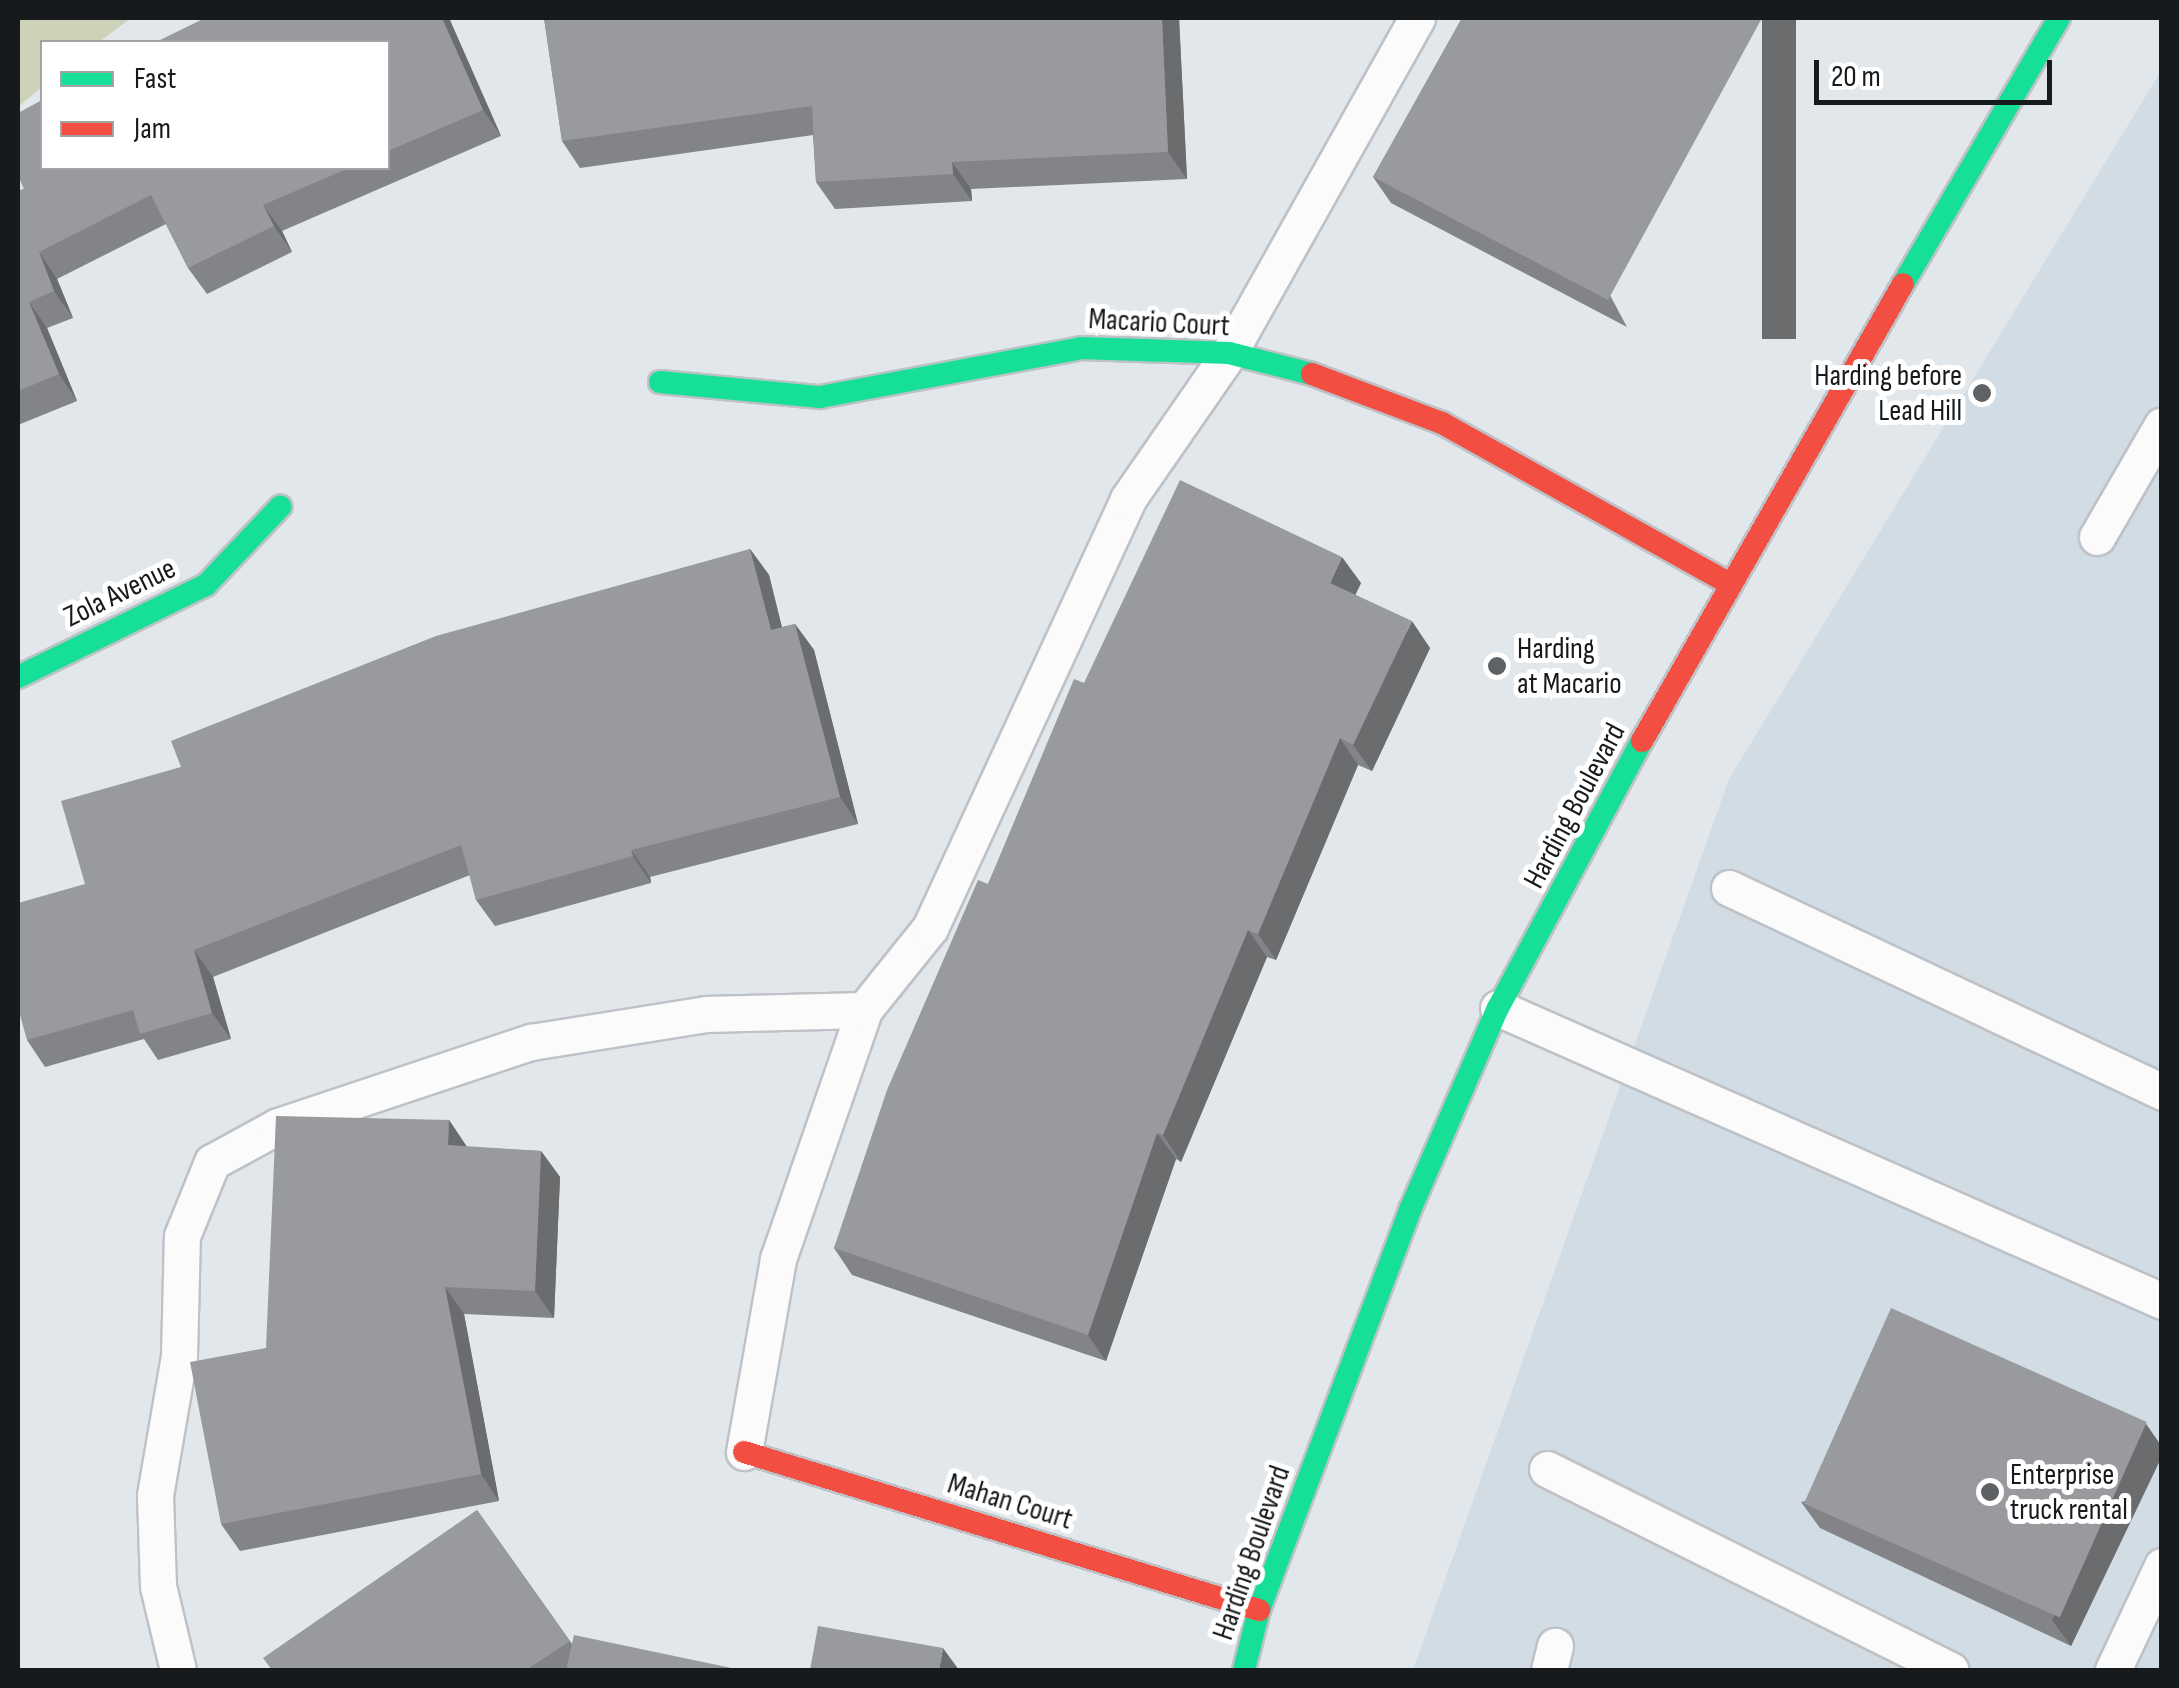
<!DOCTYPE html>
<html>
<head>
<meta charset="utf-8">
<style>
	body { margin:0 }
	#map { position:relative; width:2179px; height:1688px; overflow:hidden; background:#e2e7eb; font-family:"Sofia Sans Condensed",sans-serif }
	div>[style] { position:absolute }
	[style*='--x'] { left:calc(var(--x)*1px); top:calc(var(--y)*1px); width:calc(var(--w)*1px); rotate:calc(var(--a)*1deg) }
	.built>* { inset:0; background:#d1dce5 }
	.green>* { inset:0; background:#ced2b9 }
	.roads { filter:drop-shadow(2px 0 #bec2c6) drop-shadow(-2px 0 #bec2c6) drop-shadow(0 2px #bec2c6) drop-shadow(0 -2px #bec2c6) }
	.lane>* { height:35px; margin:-17.5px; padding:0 17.5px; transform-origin:17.5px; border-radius:17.5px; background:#fbfbfc }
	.fast>* { height:22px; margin:-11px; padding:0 11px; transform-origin:11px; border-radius:11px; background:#16e098 }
	.jam>* { height:22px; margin:-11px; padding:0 11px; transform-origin:11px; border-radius:11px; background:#f24e42 }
	.wall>* { inset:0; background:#838487 }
	.shaded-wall>* { inset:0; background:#6a6c6e; transform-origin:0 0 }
	.building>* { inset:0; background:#989a9d; transform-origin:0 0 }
	.dots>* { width:28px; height:28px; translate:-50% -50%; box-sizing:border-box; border:5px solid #fff; border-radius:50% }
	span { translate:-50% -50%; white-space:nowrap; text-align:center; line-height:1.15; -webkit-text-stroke:10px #fff; paint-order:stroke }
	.street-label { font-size:30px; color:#171a1d }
	.poi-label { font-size:30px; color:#171a1d }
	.right { translate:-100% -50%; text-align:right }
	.left { translate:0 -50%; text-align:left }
	.frame { position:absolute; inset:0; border:20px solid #171a1d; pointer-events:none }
	.legend { position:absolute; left:40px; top:40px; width:350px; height:130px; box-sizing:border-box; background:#fff; border:2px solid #a2a3a5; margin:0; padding:12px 18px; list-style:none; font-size:30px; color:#171a1d }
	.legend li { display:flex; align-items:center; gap:20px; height:50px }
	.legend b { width:50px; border:2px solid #a2a3a5 }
	.scale { position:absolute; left:1814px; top:60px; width:238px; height:45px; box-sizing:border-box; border:5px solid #171a1d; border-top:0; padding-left:12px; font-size:30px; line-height:35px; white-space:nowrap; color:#171a1d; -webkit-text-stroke:8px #fff; paint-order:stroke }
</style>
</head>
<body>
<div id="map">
	<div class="built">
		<div style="clip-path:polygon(2161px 71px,2161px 1670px,1413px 1670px,1729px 779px)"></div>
	</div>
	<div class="green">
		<div style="clip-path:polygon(18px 18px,131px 18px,99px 42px,42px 42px,42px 87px,18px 107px)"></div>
	</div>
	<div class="roads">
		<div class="lane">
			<div style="--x:2097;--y:537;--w:129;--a:-59.9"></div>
			<div style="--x:1729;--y:888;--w:479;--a:25.2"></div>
			<div style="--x:1498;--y:1008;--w:726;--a:23.81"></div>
			<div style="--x:744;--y:1452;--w:196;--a:-80"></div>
			<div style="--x:778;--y:1259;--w:263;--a:-70.9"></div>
			<div style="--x:864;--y:1010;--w:105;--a:-51.2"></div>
			<div style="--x:930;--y:928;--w:472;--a:-65.2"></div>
			<div style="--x:1128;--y:499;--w:178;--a:-55.3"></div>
			<div style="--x:1229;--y:353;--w:384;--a:-60.7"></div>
			<div style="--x:1547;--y:1469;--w:451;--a:26.5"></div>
			<div style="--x:178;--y:1670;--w:86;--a:-103.4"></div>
			<div style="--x:158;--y:1586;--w:91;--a:-91.9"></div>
			<div style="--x:155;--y:1495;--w:141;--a:-80.2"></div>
			<div style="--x:179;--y:1356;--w:120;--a:-88.6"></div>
			<div style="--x:182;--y:1236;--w:80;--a:-67.9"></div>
			<div style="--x:212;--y:1162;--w:75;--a:-28.6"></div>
			<div style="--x:278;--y:1126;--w:267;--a:-18.4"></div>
			<div style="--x:531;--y:1042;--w:176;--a:-9.1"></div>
			<div style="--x:705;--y:1014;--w:159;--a:-1.4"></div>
			<div style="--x:1549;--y:1670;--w:25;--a:-76"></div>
			<div style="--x:2113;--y:1670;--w:115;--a:-64.8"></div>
		</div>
		<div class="fast">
			<div style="--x:1903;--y:284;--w:308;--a:-59.6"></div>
			<div style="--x:660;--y:382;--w:161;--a:5.4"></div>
			<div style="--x:820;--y:397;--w:266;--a:-10.6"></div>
			<div style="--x:1081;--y:348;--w:148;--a:1.9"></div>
			<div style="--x:1229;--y:353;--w:86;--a:14.2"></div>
			<div style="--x:18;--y:677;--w:209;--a:-26.1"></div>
			<div style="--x:206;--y:585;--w:108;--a:-46.5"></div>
			<div style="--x:1244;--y:1670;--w:62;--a:-76"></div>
			<div style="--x:1259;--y:1610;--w:428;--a:-69.3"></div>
			<div style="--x:1410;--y:1210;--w:220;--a:-66.5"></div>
			<div style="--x:1498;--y:1008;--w:303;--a:-61.7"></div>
		</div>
		<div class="jam">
			<div style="--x:1312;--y:374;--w:139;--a:20.7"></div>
			<div style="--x:1442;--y:423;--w:328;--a:29.2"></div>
			<div style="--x:1642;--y:741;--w:526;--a:-60.27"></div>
			<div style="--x:744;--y:1452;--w:539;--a:17.06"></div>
		</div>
	</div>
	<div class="wall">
		<div style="clip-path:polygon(449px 18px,501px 136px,282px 231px,292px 252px,207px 294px,188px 268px,166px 224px,57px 279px,73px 318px,47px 328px,77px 401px,18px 425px,18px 191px,24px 189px,42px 168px,388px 168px,388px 42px)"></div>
		<div style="clip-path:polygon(544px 18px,1179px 18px,1187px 179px,971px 189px,972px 201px,835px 209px,816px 182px,813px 135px,580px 168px,562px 141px)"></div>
		<div style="clip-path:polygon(1462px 18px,1627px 327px,1391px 203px,1373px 177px)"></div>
		<div style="clip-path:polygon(750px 549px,769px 575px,782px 627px,795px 624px,814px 650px,858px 824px,650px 877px,651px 883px,495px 926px,476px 900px,470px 875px,213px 977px,231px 1039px,158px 1060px,144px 1039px,45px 1067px,27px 1040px,85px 884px,181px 767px)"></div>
		<div style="clip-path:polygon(1361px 583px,1355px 595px,1430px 648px,1372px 771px,1358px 765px,1276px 960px,1267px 957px,1181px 1162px,1176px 1159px,1106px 1361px,852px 1275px,834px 1248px,988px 884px,1084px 683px)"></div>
		<div style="clip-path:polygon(449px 1120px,467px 1147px,541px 1151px,560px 1177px,554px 1318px,464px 1314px,499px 1501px,240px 1551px,221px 1524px,266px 1348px)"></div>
		<div style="clip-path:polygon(2146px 1424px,2162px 1447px,2162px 1456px,2071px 1646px,1820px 1528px,1801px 1502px)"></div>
		<div style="clip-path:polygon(477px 1510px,572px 1644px,741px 1670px,272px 1670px)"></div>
	</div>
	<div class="shaded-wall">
		<div style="clip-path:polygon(442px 18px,449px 18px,501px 136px,483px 110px)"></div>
		<div style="clip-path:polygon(1162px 18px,1179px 18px,1187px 179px,1168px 152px)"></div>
		<div style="left:1762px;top:18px;width:34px;height:321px"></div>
		<div style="clip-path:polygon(952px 162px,971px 189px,972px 201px,953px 174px)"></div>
		<div style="clip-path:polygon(263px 205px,282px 231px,292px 252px,274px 226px)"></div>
		<div style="clip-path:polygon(39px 252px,57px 279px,73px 318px,54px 291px)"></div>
		<div style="clip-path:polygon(29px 302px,47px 328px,77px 401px,59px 374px)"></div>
		<div style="clip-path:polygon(750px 549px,769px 575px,789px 657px,771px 630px)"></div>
		<div style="clip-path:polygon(1342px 557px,1361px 583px,1348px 610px,1330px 583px)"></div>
		<div style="clip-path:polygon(1412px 621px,1430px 648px,1372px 771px,1353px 745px)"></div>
		<div style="clip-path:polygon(795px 624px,814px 650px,858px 824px,840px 797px)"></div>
		<div style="clip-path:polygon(1340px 738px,1358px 765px,1276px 960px,1258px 934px)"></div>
		<div style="clip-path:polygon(631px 850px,650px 877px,651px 883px,633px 856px)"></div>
		<div style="clip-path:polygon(1248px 930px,1267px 957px,1181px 1162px,1163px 1135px)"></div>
		<div style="clip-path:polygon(194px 950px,213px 977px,231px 1039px,212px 1013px)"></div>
		<div style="clip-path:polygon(449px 1120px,467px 1147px,448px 1145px)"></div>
		<div style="clip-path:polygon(1157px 1133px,1176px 1159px,1106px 1361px,1088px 1335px)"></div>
		<div style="clip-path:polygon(541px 1151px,560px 1177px,554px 1318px,535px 1291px)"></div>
		<div style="clip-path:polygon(445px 1287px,464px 1314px,499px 1501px,481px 1474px)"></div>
		<div style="clip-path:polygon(2146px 1424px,2162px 1447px,2162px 1456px,2071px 1646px,2052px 1620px)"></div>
		<div style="clip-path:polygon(943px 1648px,959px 1670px,939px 1670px)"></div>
	</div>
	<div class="building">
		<div style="clip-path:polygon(205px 18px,442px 18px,483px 110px,388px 151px,388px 42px,156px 42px)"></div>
		<div style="clip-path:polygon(544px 18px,1162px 18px,1168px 152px,952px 162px,953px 174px,816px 182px,812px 106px,562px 141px)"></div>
		<div style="clip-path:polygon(1462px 18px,1762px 18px,1608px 300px,1373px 177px)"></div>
		<div style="clip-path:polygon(42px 100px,42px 168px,349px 168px,263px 205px,274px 226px,188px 268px,151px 195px,39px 252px,54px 291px,29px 302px,59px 374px,18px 391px,18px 191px,24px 189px,18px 176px,18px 113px)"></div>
		<div style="clip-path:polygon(1180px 480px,1342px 557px,1330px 583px,1412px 621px,1353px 745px,1340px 738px,1258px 934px,1248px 930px,1163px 1135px,1157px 1133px,1088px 1335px,834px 1248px,887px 1090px,978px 880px,988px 884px,1074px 679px,1084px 683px)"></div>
		<div style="clip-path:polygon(750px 549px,771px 630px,795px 624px,840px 797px,631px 850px,633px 856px,476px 900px,461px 845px,194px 950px,212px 1013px,140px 1034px,133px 1010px,27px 1040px,18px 1008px,18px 903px,85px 884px,61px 801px,181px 767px,171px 741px,436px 636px)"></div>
		<div style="clip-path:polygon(276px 1116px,449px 1120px,448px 1145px,541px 1151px,535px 1291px,445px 1287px,481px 1474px,221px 1524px,190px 1362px,266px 1348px)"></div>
		<div style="left:1891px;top:1308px;width:280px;height:214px;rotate:24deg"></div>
		<div style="clip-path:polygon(477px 1510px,570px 1641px,526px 1670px,272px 1670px,263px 1658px)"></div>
		<div style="clip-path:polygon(818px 1626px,943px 1648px,939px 1670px,810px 1670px)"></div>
		<div style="clip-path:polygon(574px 1635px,741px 1670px,566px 1670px)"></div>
	</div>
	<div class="dots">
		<div style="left:1982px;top:393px;background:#5e6265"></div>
		<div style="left:1497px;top:666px;background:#5e6265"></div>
		<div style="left:1990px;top:1492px;background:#5e6265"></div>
	</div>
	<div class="street-label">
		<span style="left:1159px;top:323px;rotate:3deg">Macario Court</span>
		<span style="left:120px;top:593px;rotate:-26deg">Zola Avenue</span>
		<span style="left:1575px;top:806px;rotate:-62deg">Harding Boulevard</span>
		<span style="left:1010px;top:1502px;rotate:17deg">Mahan Court</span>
		<span style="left:1252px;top:1553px;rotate:-71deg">Harding Boulevard</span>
	</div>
	<div class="poi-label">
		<span class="right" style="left:1962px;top:393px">Harding before<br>Lead Hill</span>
		<span class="left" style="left:1517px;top:666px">Harding<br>at Macario</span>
		<span class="left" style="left:2010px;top:1492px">Enterprise<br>truck rental</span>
	</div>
	<div class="frame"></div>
	<ul class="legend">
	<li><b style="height:12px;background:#16e098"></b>Fast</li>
	<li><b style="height:12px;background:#f24e42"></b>Jam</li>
	</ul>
	<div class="scale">20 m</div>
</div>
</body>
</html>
